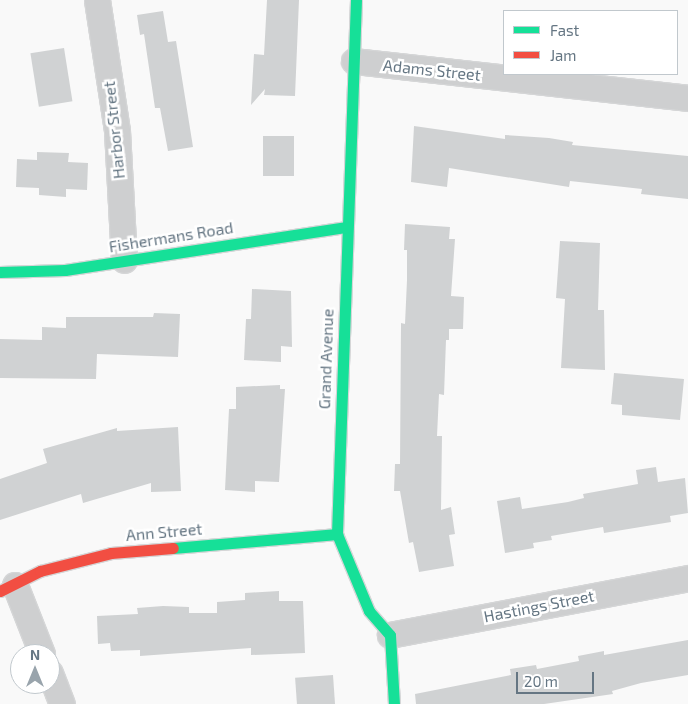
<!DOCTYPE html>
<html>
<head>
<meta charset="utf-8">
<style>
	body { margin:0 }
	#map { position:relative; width:688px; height:704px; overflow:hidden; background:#f9f9f9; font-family:"Exo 2",sans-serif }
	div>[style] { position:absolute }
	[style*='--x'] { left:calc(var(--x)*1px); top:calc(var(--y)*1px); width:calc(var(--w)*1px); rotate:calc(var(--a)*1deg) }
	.building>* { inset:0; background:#d0d2d3; transform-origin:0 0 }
	.roads { filter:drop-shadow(1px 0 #d5d6d7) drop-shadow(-1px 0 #d5d6d7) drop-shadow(0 1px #d5d6d7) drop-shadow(0 -1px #d5d6d7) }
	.street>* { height:25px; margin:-12.5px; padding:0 12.5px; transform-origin:12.5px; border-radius:12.5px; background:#cecfd0 }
	.fast>* { height:11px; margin:-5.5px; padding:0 5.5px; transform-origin:5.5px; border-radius:5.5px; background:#16e098 }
	.jam>* { height:11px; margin:-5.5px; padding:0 5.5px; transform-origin:5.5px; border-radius:5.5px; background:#f24e42 }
	span { translate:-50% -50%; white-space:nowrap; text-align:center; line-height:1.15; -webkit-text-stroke:5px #fff; paint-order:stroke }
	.street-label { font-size:16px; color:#657683 }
	.legend { position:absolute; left:503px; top:10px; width:175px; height:65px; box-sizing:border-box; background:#fff; border:1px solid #c1c8cd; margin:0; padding:6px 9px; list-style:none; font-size:15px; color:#657683 }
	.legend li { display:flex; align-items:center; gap:10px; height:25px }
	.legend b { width:25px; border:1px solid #c1c8cd }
	.north { position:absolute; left:10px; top:644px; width:50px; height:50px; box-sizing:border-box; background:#fff; border:1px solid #c1c8cd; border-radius:50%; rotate:0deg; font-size:14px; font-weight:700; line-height:20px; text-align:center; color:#657683 }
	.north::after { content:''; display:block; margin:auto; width:18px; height:22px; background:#99a4ac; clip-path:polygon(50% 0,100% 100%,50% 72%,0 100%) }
	.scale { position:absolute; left:516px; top:672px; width:78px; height:22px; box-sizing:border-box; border:2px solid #657683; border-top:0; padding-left:6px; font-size:15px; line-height:18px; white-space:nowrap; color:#657683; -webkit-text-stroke:4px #fff; paint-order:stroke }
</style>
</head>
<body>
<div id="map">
	<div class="building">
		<div style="clip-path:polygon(267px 0,299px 0,295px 96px,264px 95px,265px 89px,251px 105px,254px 54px,264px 55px)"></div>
		<div style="clip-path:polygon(163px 11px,168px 42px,176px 41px,193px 147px,168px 151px,160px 108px,155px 108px,144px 34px,140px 35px,137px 15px)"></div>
		<div style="left:64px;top:48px;width:54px;height:34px;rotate:81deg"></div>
		<div style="clip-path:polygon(414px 126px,505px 139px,505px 135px,549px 138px,573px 142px,572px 145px,688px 156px,688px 199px,641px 194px,642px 189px,570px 181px,569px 187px,449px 168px,447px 187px,411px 182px)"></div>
		<div style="left:263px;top:136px;width:31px;height:40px"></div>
		<div style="clip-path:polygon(37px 152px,69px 153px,68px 162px,88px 163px,87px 190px,66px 189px,66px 197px,39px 195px,39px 188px,16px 187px,17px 159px,37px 160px)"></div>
		<div style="clip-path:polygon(405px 224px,450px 227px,449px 239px,455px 239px,451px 296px,464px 297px,463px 329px,449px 329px,449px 340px,446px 340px,444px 395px,439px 394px,437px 436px,442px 436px,441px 510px,451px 507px,455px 534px,449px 535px,454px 566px,419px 572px,413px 542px,409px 543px,400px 491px,394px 491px,395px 464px,400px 464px,401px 323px,405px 324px,407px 280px,407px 250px,404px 250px)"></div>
		<div style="clip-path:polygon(560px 241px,600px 243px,598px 310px,604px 310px,605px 370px,561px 368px,565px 299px,556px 298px)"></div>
		<div style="clip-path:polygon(252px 289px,291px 291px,292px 347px,281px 346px,281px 362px,244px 360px,246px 319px,251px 319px)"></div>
		<div style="clip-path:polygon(154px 313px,180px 314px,178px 357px,97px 354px,96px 379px,0 378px,0 339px,42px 340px,42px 327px,66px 328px,66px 317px,153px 317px)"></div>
		<div style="clip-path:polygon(614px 373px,684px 379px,680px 420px,622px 415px,622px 405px,611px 404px)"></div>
		<div style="clip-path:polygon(280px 385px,280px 389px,285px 389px,279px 482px,255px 481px,255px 492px,225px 490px,229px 409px,236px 409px,236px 387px)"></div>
		<div style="clip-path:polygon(178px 427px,181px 491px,151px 492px,151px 483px,83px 503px,81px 494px,0 520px,0 479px,47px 463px,43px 449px,117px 428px,117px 431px)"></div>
		<div style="clip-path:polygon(656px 467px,658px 482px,685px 478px,688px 513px,670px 516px,671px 522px,604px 533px,603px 527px,551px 536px,552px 540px,533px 543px,534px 548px,505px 553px,497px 501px,520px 497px,522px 509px,568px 502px,584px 498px,583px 494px,638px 484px,636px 470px)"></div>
		<div style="clip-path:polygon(279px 591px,279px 601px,303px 601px,305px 653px,251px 655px,251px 648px,140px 656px,140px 650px,111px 651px,110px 643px,98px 644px,97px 616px,138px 614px,137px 608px,163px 606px,189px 607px,189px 613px,217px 613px,217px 602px,245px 600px,245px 593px)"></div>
		<div style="clip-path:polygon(688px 640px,688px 675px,641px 683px,612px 691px,613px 694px,544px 704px,416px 704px,415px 694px,511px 675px,510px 669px,536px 665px,537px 669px,579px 661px,578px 656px,604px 651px,604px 655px)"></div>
		<div style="left:333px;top:675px;width:29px;height:38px;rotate:86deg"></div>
	</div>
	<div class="roads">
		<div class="street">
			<div style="--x:97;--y:0;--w:133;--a:81.3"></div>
			<div style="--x:117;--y:131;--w:129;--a:86.9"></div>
			<div style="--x:354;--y:61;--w:336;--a:6.3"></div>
			<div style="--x:15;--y:585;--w:74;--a:68.6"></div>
			<div style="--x:390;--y:635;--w:303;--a:-10.8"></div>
			<div style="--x:50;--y:673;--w:33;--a:69"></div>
		</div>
		<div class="fast">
			<div style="--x:356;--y:0;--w:534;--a:92.04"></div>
			<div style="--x:337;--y:534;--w:83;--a:67.4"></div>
			<div style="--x:369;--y:611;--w:32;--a:49"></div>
			<div style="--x:390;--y:635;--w:69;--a:86.7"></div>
			<div style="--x:0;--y:272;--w:65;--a:-1.8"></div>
			<div style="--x:65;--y:270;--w:285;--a:-8.7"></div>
			<div style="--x:173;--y:548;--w:165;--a:-4.9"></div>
		</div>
		<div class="jam">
			<div style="--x:0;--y:591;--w:45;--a:-26.6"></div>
			<div style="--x:40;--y:571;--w:73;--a:-14.2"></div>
			<div style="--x:111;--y:553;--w:62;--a:-4.6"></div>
		</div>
	</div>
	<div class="street-label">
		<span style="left:432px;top:70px;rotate:6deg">Adams Street</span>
		<span style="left:114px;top:130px;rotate:-96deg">Harbor Street</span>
		<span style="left:171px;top:237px;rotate:-9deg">Fishermans Road</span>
		<span style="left:326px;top:359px;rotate:-88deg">Grand Avenue</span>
		<span style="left:164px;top:532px;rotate:-5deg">Ann Street</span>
		<span style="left:539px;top:606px;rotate:-11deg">Hastings Street</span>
	</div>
	<ul class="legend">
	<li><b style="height:6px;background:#16e098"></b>Fast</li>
	<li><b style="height:6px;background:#f24e42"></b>Jam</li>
	</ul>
	<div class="north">N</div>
	<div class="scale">20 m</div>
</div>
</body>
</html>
